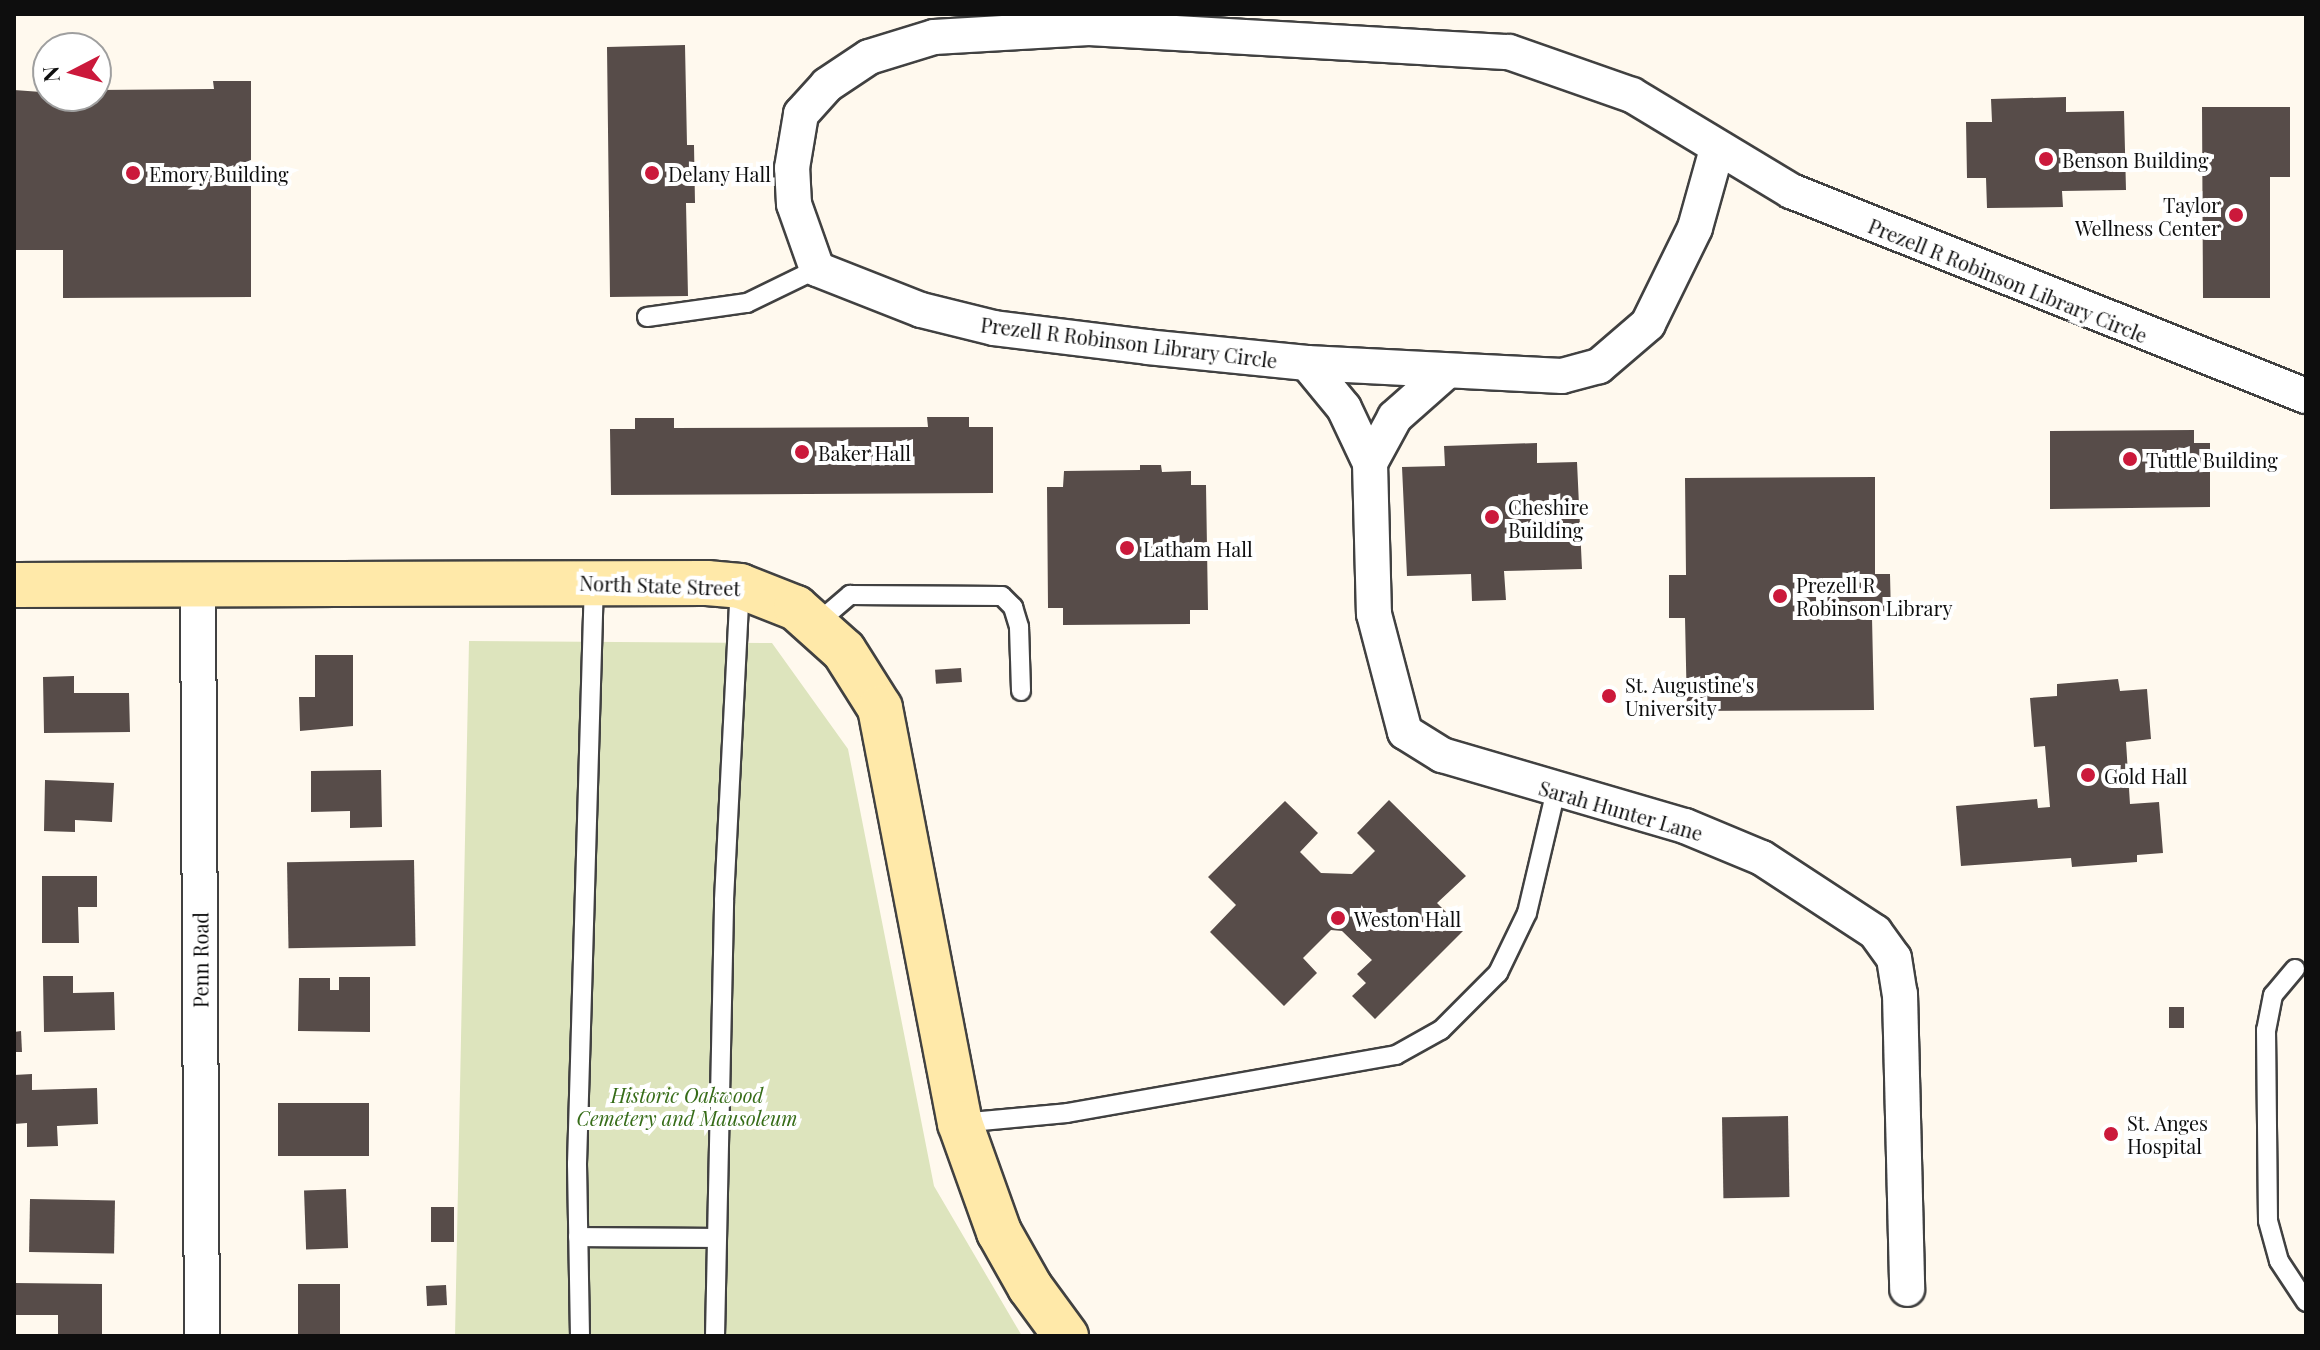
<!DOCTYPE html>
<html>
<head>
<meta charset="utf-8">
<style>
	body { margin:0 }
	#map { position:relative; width:2320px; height:1350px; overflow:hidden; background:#fff9ee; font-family:"Playfair Display",serif }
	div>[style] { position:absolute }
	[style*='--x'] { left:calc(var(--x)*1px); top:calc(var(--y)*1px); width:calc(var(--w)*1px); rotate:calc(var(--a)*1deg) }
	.cemetery>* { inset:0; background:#dde4bd }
	.building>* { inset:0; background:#574c49; transform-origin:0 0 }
	.roads { filter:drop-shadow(2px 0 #414141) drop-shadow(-2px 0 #414141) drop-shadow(0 2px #414141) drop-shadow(0 -2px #414141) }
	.lane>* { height:18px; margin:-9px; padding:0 9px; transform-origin:9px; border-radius:9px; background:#fff }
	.street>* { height:34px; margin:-17px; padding:0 17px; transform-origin:17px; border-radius:17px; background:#fff }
	.secondary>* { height:44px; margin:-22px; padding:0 22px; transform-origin:22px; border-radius:22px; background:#ffe9a9 }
	.dots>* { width:22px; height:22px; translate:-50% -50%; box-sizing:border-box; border:4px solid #fff; border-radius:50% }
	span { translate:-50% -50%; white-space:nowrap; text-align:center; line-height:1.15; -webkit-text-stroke:8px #fff; paint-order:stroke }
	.poi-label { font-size:20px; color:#0e0e0e }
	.left { translate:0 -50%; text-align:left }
	.right { translate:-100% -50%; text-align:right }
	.street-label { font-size:20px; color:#0e0e0e }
	.park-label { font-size:20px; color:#366c18; font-style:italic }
	.frame { position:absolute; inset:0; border:16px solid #0e0e0e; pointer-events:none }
	.north { position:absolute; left:32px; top:32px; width:80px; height:80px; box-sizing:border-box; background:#fff; border:2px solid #9f9f9f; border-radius:50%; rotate:264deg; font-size:22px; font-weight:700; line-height:32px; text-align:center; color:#0e0e0e }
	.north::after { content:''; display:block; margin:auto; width:28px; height:36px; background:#cb193b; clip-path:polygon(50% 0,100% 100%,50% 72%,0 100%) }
</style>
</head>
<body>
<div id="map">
	<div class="cemetery">
		<div style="clip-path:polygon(469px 641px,772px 643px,848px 749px,934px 1186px,1022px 1336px,455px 1336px)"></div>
	</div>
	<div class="building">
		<div style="clip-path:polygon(685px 45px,687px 145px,694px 145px,695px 203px,686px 203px,688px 296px,610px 297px,607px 47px)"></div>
		<div style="clip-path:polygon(213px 81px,251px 81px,251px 297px,63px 298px,63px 250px,14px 250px,14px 90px,96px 96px,96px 90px,214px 89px)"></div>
		<div style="clip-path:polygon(2066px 97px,2066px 112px,2124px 111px,2126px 190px,2062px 191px,2063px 207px,1987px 208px,1986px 178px,1967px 178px,1966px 122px,1992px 122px,1991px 99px)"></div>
		<div style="clip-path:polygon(2202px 107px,2290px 107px,2290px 177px,2270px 177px,2270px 298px,2203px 298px)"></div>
		<div style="clip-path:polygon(927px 417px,969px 417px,969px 427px,993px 427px,993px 493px,611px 495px,610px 429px,635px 429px,635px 418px,674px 418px,674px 428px,928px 427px)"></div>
		<div style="clip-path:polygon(2194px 430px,2194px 443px,2210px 443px,2210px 507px,2050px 509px,2050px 431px)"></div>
		<div style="clip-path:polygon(1537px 443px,1537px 463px,1577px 462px,1582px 569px,1504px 571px,1506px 600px,1472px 601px,1471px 574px,1407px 576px,1402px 467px,1445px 466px,1444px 446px)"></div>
		<div style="clip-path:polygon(1140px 465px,1161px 465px,1162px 472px,1191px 471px,1191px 485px,1206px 485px,1208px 610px,1190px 610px,1190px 624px,1063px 625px,1063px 608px,1048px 608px,1047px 487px,1063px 487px,1064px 471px,1140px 470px)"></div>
		<div style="clip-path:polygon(1875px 477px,1875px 574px,1890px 574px,1891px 617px,1872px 617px,1874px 710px,1687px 711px,1685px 618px,1669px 618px,1669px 575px,1686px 575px,1685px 478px)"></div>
		<div style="clip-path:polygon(315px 655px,353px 655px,353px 726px,300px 731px,299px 697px,315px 697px)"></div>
		<div style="left:961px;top:668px;width:14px;height:26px;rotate:86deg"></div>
		<div style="clip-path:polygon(74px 676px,74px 693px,129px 693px,130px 732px,44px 733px,43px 677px)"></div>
		<div style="clip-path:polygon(2118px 679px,2120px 691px,2147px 689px,2151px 739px,2126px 742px,2130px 804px,2159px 802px,2163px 853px,2137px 855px,2137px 862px,2072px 867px,2071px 858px,1961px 866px,1956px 806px,2037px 799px,2038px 808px,2050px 807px,2045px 746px,2034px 747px,2030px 698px,2057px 696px,2057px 684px)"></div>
		<div style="clip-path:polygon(381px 770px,382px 827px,350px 828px,350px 811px,311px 812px,311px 771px)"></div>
		<div style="clip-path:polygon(45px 780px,114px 783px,112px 822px,75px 820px,75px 832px,44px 831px)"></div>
		<div style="clip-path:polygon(1389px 800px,1466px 876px,1437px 903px,1464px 930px,1375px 1019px,1352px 996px,1366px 983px,1357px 974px,1372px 960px,1342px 931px,1331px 930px,1303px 958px,1317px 973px,1284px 1006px,1210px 932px,1236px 905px,1208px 877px,1285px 801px,1318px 833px,1300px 852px,1321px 873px,1352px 874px,1375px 851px,1357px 833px)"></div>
		<div style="left:414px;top:860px;width:86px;height:127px;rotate:89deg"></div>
		<div style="clip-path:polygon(42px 876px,97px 876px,97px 907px,78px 907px,79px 943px,42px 943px)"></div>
		<div style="clip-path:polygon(43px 976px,73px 976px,73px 993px,114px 992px,115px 1030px,44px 1032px)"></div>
		<div style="clip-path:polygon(339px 977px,370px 977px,370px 1032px,298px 1031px,299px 978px,330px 978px,330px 990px,339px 990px)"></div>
		<div style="left:2169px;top:1007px;width:15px;height:21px"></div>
		<div style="clip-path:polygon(21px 1031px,22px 1052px,14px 1052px,14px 1032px)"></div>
		<div style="clip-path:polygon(32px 1074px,32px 1090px,97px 1088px,98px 1124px,57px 1126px,58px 1146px,27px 1147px,27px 1123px,14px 1124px,14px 1075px)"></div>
		<div style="left:278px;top:1103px;width:91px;height:53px"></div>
		<div style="left:1788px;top:1116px;width:81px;height:66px;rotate:89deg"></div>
		<div style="left:346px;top:1189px;width:59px;height:42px;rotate:88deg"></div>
		<div style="left:30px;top:1199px;width:85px;height:53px;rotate:1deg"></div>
		<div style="left:431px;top:1207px;width:23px;height:35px"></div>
		<div style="clip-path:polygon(14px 1283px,102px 1284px,102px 1336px,58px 1336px,58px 1315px,14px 1315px)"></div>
		<div style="left:298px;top:1284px;width:42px;height:52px"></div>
		<div style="left:446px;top:1285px;width:20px;height:20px;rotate:87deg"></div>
	</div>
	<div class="roads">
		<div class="lane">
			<div style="--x:647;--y:317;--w:101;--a:-8"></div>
			<div style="--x:747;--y:303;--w:78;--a:-25.9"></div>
			<div style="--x:816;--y:624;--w:45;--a:-40.5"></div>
			<div style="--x:850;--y:595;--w:152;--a:0.4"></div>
			<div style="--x:1002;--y:596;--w:16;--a:45"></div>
			<div style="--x:1013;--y:607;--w:21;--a:73"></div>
			<div style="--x:1019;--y:627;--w:64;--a:88.2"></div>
			<div style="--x:2295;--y:969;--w:34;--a:130"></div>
			<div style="--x:2273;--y:995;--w:36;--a:101"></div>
			<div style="--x:2266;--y:1030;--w:191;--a:89.4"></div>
			<div style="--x:2268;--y:1221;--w:41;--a:74.6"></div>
			<div style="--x:2279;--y:1261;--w:49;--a:56.6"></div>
			<div style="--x:960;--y:1123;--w:107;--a:-5.3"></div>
			<div style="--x:1067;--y:1113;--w:334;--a:-10"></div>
			<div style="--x:1396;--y:1055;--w:51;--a:-29.1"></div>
			<div style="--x:1441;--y:1030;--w:81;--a:-45"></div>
			<div style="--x:1498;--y:973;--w:67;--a:-64.2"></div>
			<div style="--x:1527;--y:913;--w:126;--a:-76.7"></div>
			<div style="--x:578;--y:1237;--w:136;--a:0.4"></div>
			<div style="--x:580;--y:1336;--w:172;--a:-91"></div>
			<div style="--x:577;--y:1164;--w:582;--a:-88.33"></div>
			<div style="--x:715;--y:1336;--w:436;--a:-88.8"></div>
			<div style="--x:724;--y:900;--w:314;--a:-87.1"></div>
		</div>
		<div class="street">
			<div style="--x:1717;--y:149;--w:82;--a:105.6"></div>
			<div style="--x:1695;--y:228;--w:107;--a:116.1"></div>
			<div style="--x:1648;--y:324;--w:65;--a:139.4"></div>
			<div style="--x:1599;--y:366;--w:38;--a:165"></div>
			<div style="--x:1562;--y:376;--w:255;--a:-177.1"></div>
			<div style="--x:1307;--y:363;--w:160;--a:-174.3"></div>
			<div style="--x:1148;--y:347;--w:155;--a:-173"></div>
			<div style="--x:994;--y:328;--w:75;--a:-166.1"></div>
			<div style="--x:921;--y:310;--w:112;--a:-158.5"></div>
			<div style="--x:817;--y:269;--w:69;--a:-109.5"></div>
			<div style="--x:794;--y:204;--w:36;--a:-93"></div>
			<div style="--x:792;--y:168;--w:55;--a:-80.5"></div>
			<div style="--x:801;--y:114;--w:39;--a:-48"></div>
			<div style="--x:827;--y:85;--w:50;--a:-33.7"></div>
			<div style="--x:869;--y:57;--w:68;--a:-17.1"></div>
			<div style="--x:934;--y:37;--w:155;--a:-3.3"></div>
			<div style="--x:1089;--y:28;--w:421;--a:3.3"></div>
			<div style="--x:1509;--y:52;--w:130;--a:19.3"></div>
			<div style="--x:1632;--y:95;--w:186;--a:31.1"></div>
			<div style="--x:1791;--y:191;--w:554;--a:21.71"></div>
			<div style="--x:1307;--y:363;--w:58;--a:50.6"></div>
			<div style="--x:1344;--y:408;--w:61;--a:64.7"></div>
			<div style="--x:1370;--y:463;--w:151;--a:88.5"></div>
			<div style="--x:1374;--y:614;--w:122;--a:75.3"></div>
			<div style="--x:1405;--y:732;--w:44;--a:31.9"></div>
			<div style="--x:1442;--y:755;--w:253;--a:16.3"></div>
			<div style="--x:1685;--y:826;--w:83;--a:22.6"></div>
			<div style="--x:1762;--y:858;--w:135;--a:33.2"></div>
			<div style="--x:1875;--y:932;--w:32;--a:54"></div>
			<div style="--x:1894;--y:958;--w:36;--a:81"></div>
			<div style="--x:1900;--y:994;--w:295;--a:88.6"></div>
			<div style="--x:1370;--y:463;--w:52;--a:-61.5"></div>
			<div style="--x:1395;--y:417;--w:69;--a:-41.5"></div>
			<div style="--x:198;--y:584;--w:752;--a:89.7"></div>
		</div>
		<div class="secondary">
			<div style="--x:14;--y:585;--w:693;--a:-0.17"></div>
			<div style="--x:707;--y:583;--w:33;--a:5"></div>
			<div style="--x:740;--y:586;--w:60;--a:21.4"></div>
			<div style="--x:796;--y:608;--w:64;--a:41.9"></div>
			<div style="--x:844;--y:651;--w:67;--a:57.7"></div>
			<div style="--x:880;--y:708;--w:423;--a:79.1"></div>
			<div style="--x:960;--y:1123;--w:116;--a:70.3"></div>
			<div style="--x:999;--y:1232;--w:63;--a:60.6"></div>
			<div style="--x:1030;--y:1287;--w:61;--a:53.7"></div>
		</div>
	</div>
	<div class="dots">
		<div style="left:2046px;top:159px;background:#cb193b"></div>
		<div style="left:133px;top:173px;background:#cb193b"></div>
		<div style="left:652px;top:173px;background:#cb193b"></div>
		<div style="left:2236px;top:215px;background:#cb193b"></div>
		<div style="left:802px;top:452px;background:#cb193b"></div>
		<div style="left:2130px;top:459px;background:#cb193b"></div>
		<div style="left:1492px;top:517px;background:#cb193b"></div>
		<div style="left:1127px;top:548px;background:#cb193b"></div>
		<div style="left:1780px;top:596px;background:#cb193b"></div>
		<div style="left:1609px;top:696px;background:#cb193b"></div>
		<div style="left:2088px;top:775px;background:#cb193b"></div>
		<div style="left:1338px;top:918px;background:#cb193b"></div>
		<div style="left:2111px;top:1134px;background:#cb193b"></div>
	</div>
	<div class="poi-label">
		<span class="left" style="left:2062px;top:159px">Benson Building</span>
		<span class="left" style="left:149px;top:173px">Emory Building</span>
		<span class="left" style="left:668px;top:173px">Delany Hall</span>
		<span class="right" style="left:2220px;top:216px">Taylor<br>Wellness Center</span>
		<span class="left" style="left:818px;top:452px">Baker Hall</span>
		<span class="left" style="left:2146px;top:459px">Tuttle Building</span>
		<span class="left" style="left:1508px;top:518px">Cheshire<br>Building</span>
		<span class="left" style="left:1143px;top:548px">Latham Hall</span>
		<span class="left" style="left:1796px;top:596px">Prezell R<br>Robinson Library</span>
		<span class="left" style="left:1625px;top:696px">St. Augustine's<br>University</span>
		<span class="left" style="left:2104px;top:775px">Gold Hall</span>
		<span class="left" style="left:1354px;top:918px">Weston Hall</span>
		<span class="left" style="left:2127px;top:1134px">St. Anges<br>Hospital</span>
	</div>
	<div class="street-label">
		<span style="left:2008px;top:280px;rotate:22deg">Prezell R Robinson Library Circle</span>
		<span style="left:1129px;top:342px;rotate:7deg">Prezell R Robinson Library Circle</span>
		<span style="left:660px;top:585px;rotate:2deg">North State Street</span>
		<span style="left:1621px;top:810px;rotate:16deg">Sarah Hunter Lane</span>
		<span style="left:200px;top:960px;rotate:-90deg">Penn Road</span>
	</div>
	<div class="park-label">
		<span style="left:687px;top:1106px">Historic Oakwood<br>Cemetery and Mausoleum</span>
	</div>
	<div class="frame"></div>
	<div class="north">N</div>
</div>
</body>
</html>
